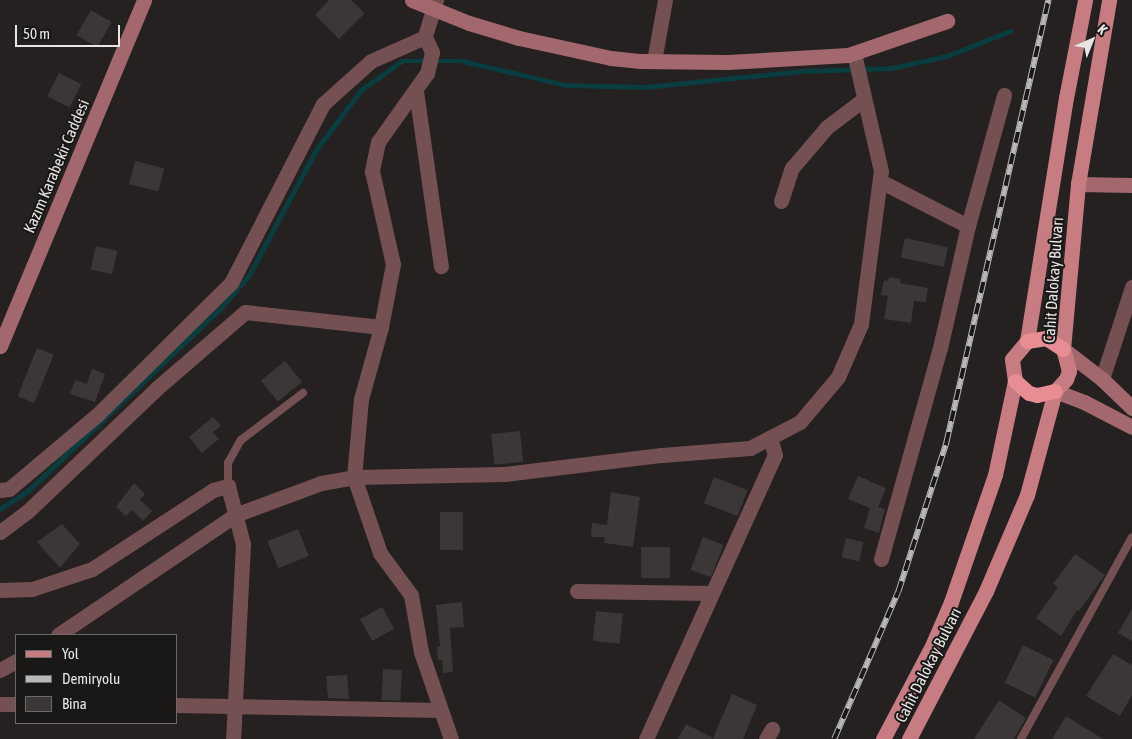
<!DOCTYPE html>
<html>
<head>
<meta charset="utf-8">
<style>
	body { margin:0 }
	#map { position:relative; width:1132px; height:739px; overflow:hidden; background:#242120; font-family:"Asap Condensed",sans-serif }
	div>[style] { position:absolute }
	[style*='--x'] { left:calc(var(--x)*1px); top:calc(var(--y)*1px); width:calc(var(--w)*1px); rotate:calc(var(--a)*1deg) }
	.stream>* { height:4.5px; margin:-2.25px; padding:0 2.25px; transform-origin:2.25px; border-radius:2.25px; background:#093d3f }
	.building>* { inset:0; background:#3a3736; transform-origin:0 0 }
	.lane>* { height:8px; margin:-4px; padding:0 4px; transform-origin:4px; border-radius:4px; background:#755052 }
	.street>* { height:15px; margin:-7.5px; padding:0 7.5px; transform-origin:7.5px; border-radius:7.5px; background:#755052 }
	.secondary>* { height:15px; margin:-7.5px; padding:0 7.5px; transform-origin:7.5px; border-radius:7.5px; background:#a3686d }
	.primary>* { height:15px; margin:-7.5px; padding:0 7.5px; transform-origin:7.5px; border-radius:7.5px; background:#c77c81 }
	.highway>* { height:15px; margin:-7.5px; padding:0 7.5px; transform-origin:7.5px; border-radius:7.5px; background:#e88d94 }
	.rail>* { height:5.5px; margin-top:-2.75px; transform-origin:0; background:repeating-linear-gradient(90deg,#1a1817 0 11px,#b9b8b7 0 22px); box-sizing:border-box; border-block:1px solid #b9b8b7 }
	span { translate:-50% -50%; white-space:nowrap; text-align:center; line-height:1.15; -webkit-text-stroke:4px #1a1817; paint-order:stroke }
	.street-label { font-size:16px; color:#e7e6e5 }
	.legend { position:absolute; left:15px; top:634px; width:162px; height:90px; box-sizing:border-box; background:#1a1817; border:1px solid #6c6a69; margin:0; padding:6px 9px; list-style:none; font-size:15px; color:#e7e6e5 }
	.legend li { display:flex; align-items:center; gap:10px; height:25px }
	.legend b { width:25px; border:1px solid #6c6a69 }
	.north { position:absolute; left:1067px; top:15px; width:50px; height:50px; -webkit-text-stroke:4px #1a1817; paint-order:stroke; rotate:44deg; font-size:14px; font-weight:700; line-height:20px; text-align:center; color:#e7e6e5 }
	.north::after { content:''; display:block; margin:auto; width:18px; height:22px; background:#e7e6e5; clip-path:polygon(50% 0,100% 100%,50% 72%,0 100%) }
	.scale { position:absolute; left:15px; top:25px; width:105px; height:22px; box-sizing:border-box; border:2px solid #e7e6e5; border-top:0; padding-left:6px; font-size:15px; line-height:18px; white-space:nowrap; color:#e7e6e5; -webkit-text-stroke:4px #1a1817; paint-order:stroke }
</style>
</head>
<body>
<div id="map">
	<div class="stream">
		<div style="--x:0;--y:509;--w:33;--a:-33"></div>
		<div style="--x:28;--y:491;--w:265;--a:-43.5"></div>
		<div style="--x:220;--y:309;--w:45;--a:-49.5"></div>
		<div style="--x:249;--y:275;--w:142;--a:-61.8"></div>
		<div style="--x:316;--y:150;--w:75;--a:-53.1"></div>
		<div style="--x:361;--y:90;--w:50;--a:-35.3"></div>
		<div style="--x:402;--y:61;--w:61;--a:0"></div>
		<div style="--x:463;--y:61;--w:105;--a:13.2"></div>
		<div style="--x:565;--y:85;--w:80;--a:1.4"></div>
		<div style="--x:645;--y:87;--w:158;--a:-5.8"></div>
		<div style="--x:802;--y:71;--w:90;--a:-1.9"></div>
		<div style="--x:892;--y:68;--w:56;--a:-12.3"></div>
		<div style="--x:947;--y:56;--w:68;--a:-21.6"></div>
	</div>
	<div class="building">
		<div style="clip-path:polygon(329px 0,351px 0,365px 13px,339px 39px,315px 15px)"></div>
		<div style="left:91px;top:10px;width:24px;height:29px;rotate:30deg"></div>
		<div style="left:59px;top:73px;width:25px;height:26px;rotate:27deg"></div>
		<div style="left:135px;top:161px;width:30px;height:24px;rotate:14deg"></div>
		<div style="left:905px;top:238px;width:44px;height:20px;rotate:12deg"></div>
		<div style="left:96px;top:246px;width:22px;height:24px;rotate:13deg"></div>
		<div style="clip-path:polygon(889px 277px,901px 279px,900px 283px,928px 288px,926px 302px,914px 301px,911px 323px,884px 319px,888px 296px,881px 295px,884px 280px,888px 281px)"></div>
		<div style="left:37px;top:348px;width:18px;height:52px;rotate:22deg"></div>
		<div style="left:285px;top:361px;width:27px;height:31px;rotate:51deg"></div>
		<div style="clip-path:polygon(92px 369px,105px 374px,95px 402px,70px 394px,75px 380px,87px 384px)"></div>
		<div style="clip-path:polygon(213px 417px,221px 426px,213px 432px,219px 439px,202px 453px,189px 437px)"></div>
		<div style="left:520px;top:431px;width:31px;height:29px;rotate:84deg"></div>
		<div style="clip-path:polygon(858px 476px,886px 488px,878px 507px,885px 509px,879px 533px,864px 528px,870px 508px,848px 499px)"></div>
		<div style="left:714px;top:477px;width:36px;height:28px;rotate:21deg"></div>
		<div style="clip-path:polygon(134px 483px,145px 494px,140px 500px,152px 511px,143px 521px,132px 510px,126px 516px,116px 507px)"></div>
		<div style="clip-path:polygon(611px 492px,640px 497px,633px 547px,604px 543px,605px 537px,591px 537px,592px 523px,607px 525px)"></div>
		<div style="left:440px;top:512px;width:23px;height:38px"></div>
		<div style="clip-path:polygon(62px 524px,80px 544px,60px 568px,37px 542px)"></div>
		<div style="left:298px;top:529px;width:29px;height:33px;rotate:68deg"></div>
		<div style="left:703px;top:537px;width:22px;height:35px;rotate:21deg"></div>
		<div style="left:846px;top:538px;width:18px;height:20px;rotate:13deg"></div>
		<div style="left:641px;top:547px;width:29px;height:31px"></div>
		<div style="clip-path:polygon(1075px 554px,1105px 575px,1079px 611px,1077px 610px,1061px 636px,1036px 618px,1058px 587px,1053px 584px)"></div>
		<div style="clip-path:polygon(462px 602px,464px 627px,450px 628px,453px 672px,443px 673px,442px 660px,438px 660px,437px 646px,440px 646px,436px 605px)"></div>
		<div style="left:382px;top:607px;width:25px;height:25px;rotate:61deg"></div>
		<div style="clip-path:polygon(1132px 609px,1132px 641px,1118px 633px)"></div>
		<div style="left:596px;top:611px;width:27px;height:30px;rotate:6deg"></div>
		<div style="left:1023px;top:645px;width:34px;height:42px;rotate:26deg"></div>
		<div style="clip-path:polygon(1113px 654px,1132px 665px,1132px 695px,1120px 716px,1086px 696px)"></div>
		<div style="left:383px;top:669px;width:19px;height:31px;rotate:3deg"></div>
		<div style="clip-path:polygon(347px 675px,349px 699px,328px 698px,326px 676px)"></div>
		<div style="clip-path:polygon(732px 694px,757px 705px,743px 739px,678px 739px,686px 724px,713px 738px)"></div>
		<div style="clip-path:polygon(999px 700px,1026px 718px,1014px 739px,974px 739px)"></div>
		<div style="clip-path:polygon(1066px 716px,1103px 739px,1052px 739px)"></div>
	</div>
	<div class="lane">
		<div style="--x:228;--y:486;--w:23;--a:-90"></div>
		<div style="--x:228;--y:463;--w:26;--a:-61"></div>
		<div style="--x:241;--y:440;--w:78;--a:-37.2"></div>
		<div style="--x:1021;--y:739;--w:230;--a:-61.2"></div>
	</div>
	<div class="street">
		<div style="--x:436;--y:0;--w:39;--a:107"></div>
		<div style="--x:425;--y:37;--w:17;--a:65"></div>
		<div style="--x:432;--y:52;--w:22;--a:103"></div>
		<div style="--x:427;--y:73;--w:85;--a:125.4"></div>
		<div style="--x:378;--y:142;--w:30;--a:102"></div>
		<div style="--x:372;--y:171;--w:95;--a:77.3"></div>
		<div style="--x:393;--y:264;--w:64;--a:100.8"></div>
		<div style="--x:381;--y:327;--w:75;--a:105.5"></div>
		<div style="--x:361;--y:399;--w:78;--a:95.1"></div>
		<div style="--x:354;--y:477;--w:80;--a:71.1"></div>
		<div style="--x:380;--y:553;--w:52;--a:53.6"></div>
		<div style="--x:411;--y:595;--w:58;--a:80"></div>
		<div style="--x:421;--y:652;--w:92;--a:71"></div>
		<div style="--x:654;--y:61;--w:62;--a:-79.8"></div>
		<div style="--x:416;--y:91;--w:177;--a:81.9"></div>
		<div style="--x:880;--y:181;--w:99;--a:27.1"></div>
		<div style="--x:781;--y:201;--w:35;--a:-72"></div>
		<div style="--x:792;--y:168;--w:54;--a:-49.5"></div>
		<div style="--x:827;--y:127;--w:46;--a:-37.1"></div>
		<div style="--x:1102;--y:379;--w:97;--a:-71.9"></div>
		<div style="--x:0;--y:490;--w:9;--a:-6"></div>
		<div style="--x:9;--y:489;--w:115;--a:-40.1"></div>
		<div style="--x:97;--y:415;--w:188;--a:-44.6"></div>
		<div style="--x:231;--y:283;--w:201;--a:-62.8"></div>
		<div style="--x:323;--y:104;--w:64;--a:-41.9"></div>
		<div style="--x:371;--y:61;--w:59;--a:-24"></div>
		<div style="--x:0;--y:532;--w:35;--a:-37"></div>
		<div style="--x:28;--y:511;--w:178;--a:-43.6"></div>
		<div style="--x:157;--y:388;--w:116;--a:-40.8"></div>
		<div style="--x:245;--y:312;--w:137;--a:6.3"></div>
		<div style="--x:881;--y:559;--w:219;--a:-74.4"></div>
		<div style="--x:940;--y:348;--w:125;--a:-77.1"></div>
		<div style="--x:968;--y:226;--w:136;--a:-74.6"></div>
		<div style="--x:0;--y:590;--w:32;--a:-2"></div>
		<div style="--x:32;--y:589;--w:63;--a:-18.4"></div>
		<div style="--x:92;--y:569;--w:145;--a:-33.1"></div>
		<div style="--x:213;--y:490;--w:16;--a:-15"></div>
		<div style="--x:228;--y:486;--w:60;--a:75.5"></div>
		<div style="--x:243;--y:544;--w:195;--a:92.9"></div>
		<div style="--x:577;--y:591;--w:134;--a:0.9"></div>
		<div style="--x:58;--y:635;--w:214;--a:-34.1"></div>
		<div style="--x:235;--y:515;--w:92;--a:-20.4"></div>
		<div style="--x:321;--y:483;--w:34;--a:-10"></div>
		<div style="--x:354;--y:477;--w:150;--a:-1.1"></div>
		<div style="--x:504;--y:474;--w:159;--a:-6.9"></div>
		<div style="--x:662;--y:455;--w:88;--a:-4.5"></div>
		<div style="--x:750;--y:448;--w:56;--a:-27.5"></div>
		<div style="--x:800;--y:422;--w:59;--a:-49.8"></div>
		<div style="--x:838;--y:377;--w:58;--a:-66.5"></div>
		<div style="--x:861;--y:324;--w:154;--a:-82.6"></div>
		<div style="--x:881;--y:171;--w:121;--a:-102.9"></div>
		<div style="--x:0;--y:670;--w:18;--a:-29"></div>
		<div style="--x:0;--y:704;--w:16;--a:0"></div>
		<div style="--x:176;--y:705;--w:264;--a:1.1"></div>
		<div style="--x:646;--y:739;--w:312;--a:-65.6"></div>
		<div style="--x:775;--y:455;--w:18;--a:-106"></div>
		<div style="--x:766;--y:739;--w:12;--a:-59"></div>
	</div>
	<div class="secondary">
		<div style="--x:412;--y:0;--w:61;--a:22"></div>
		<div style="--x:469;--y:23;--w:52;--a:16.7"></div>
		<div style="--x:519;--y:38;--w:94;--a:12.3"></div>
		<div style="--x:611;--y:58;--w:30;--a:6"></div>
		<div style="--x:641;--y:61;--w:86;--a:0.7"></div>
		<div style="--x:727;--y:62;--w:121;--a:-3.3"></div>
		<div style="--x:848;--y:55;--w:105;--a:-19"></div>
		<div style="--x:1078;--y:184;--w:54;--a:1.1"></div>
		<div style="--x:0;--y:346;--w:375;--a:-67.4"></div>
		<div style="--x:1063;--y:349;--w:49;--a:37.6"></div>
		<div style="--x:1102;--y:379;--w:42;--a:44"></div>
		<div style="--x:1055;--y:391;--w:31;--a:21"></div>
		<div style="--x:1084;--y:402;--w:54;--a:27.5"></div>
	</div>
	<div class="primary">
		<div style="--x:883;--y:739;--w:105;--a:-62.2"></div>
		<div style="--x:932;--y:646;--w:48;--a:-66.6"></div>
		<div style="--x:951;--y:602;--w:134;--a:-70.9"></div>
		<div style="--x:995;--y:475;--w:96;--a:-78"></div>
		<div style="--x:1015;--y:381;--w:22;--a:-98"></div>
		<div style="--x:1012;--y:359;--w:23;--a:-50"></div>
		<div style="--x:1027;--y:341;--w:246;--a:-80.9"></div>
		<div style="--x:1066;--y:98;--w:100;--a:-79"></div>
		<div style="--x:909;--y:739;--w:167;--a:-62.5"></div>
		<div style="--x:986;--y:591;--w:104;--a:-66.9"></div>
		<div style="--x:1027;--y:495;--w:108;--a:-74.9"></div>
		<div style="--x:1055;--y:391;--w:16;--a:-47"></div>
		<div style="--x:1066;--y:379;--w:9;--a:-69"></div>
		<div style="--x:1069;--y:371;--w:23;--a:-105"></div>
		<div style="--x:1063;--y:349;--w:166;--a:-84.8"></div>
		<div style="--x:1078;--y:184;--w:187;--a:-80.4"></div>
	</div>
	<div class="highway">
		<div style="--x:1027;--y:341;--w:19;--a:-9"></div>
		<div style="--x:1046;--y:338;--w:20;--a:33"></div>
		<div style="--x:1015;--y:381;--w:18;--a:41"></div>
		<div style="--x:1029;--y:393;--w:8;--a:14"></div>
		<div style="--x:1037;--y:395;--w:18;--a:-13"></div>
	</div>
	<div class="rail">
		<div style="--x:834;--y:739;--w:160;--a:-66.5"></div>
		<div style="--x:898;--y:592;--w:157;--a:-72.1"></div>
		<div style="--x:946;--y:443;--w:455;--a:-77"></div>
	</div>
	<div class="street-label">
		<span style="left:56px;top:166px;rotate:-67deg">Kazım Karabekir Caddesi</span>
		<span style="left:1053px;top:280px;rotate:-86deg">Cahit Dalokay Bulvarı</span>
		<span style="left:928px;top:665px;rotate:-63deg">Cahit Dalokay Bulvarı</span>
	</div>
	<ul class="legend">
	<li><b style="height:6px;background:#c77c81"></b>Yol</li>
	<li><b style="height:6px;background:#b9b8b7"></b>Demiryolu</li>
	<li><b style="height:14px;background:#3a3736"></b>Bina</li>
	</ul>
	<div class="north">K</div>
	<div class="scale">50 m</div>
</div>
</body>
</html>
